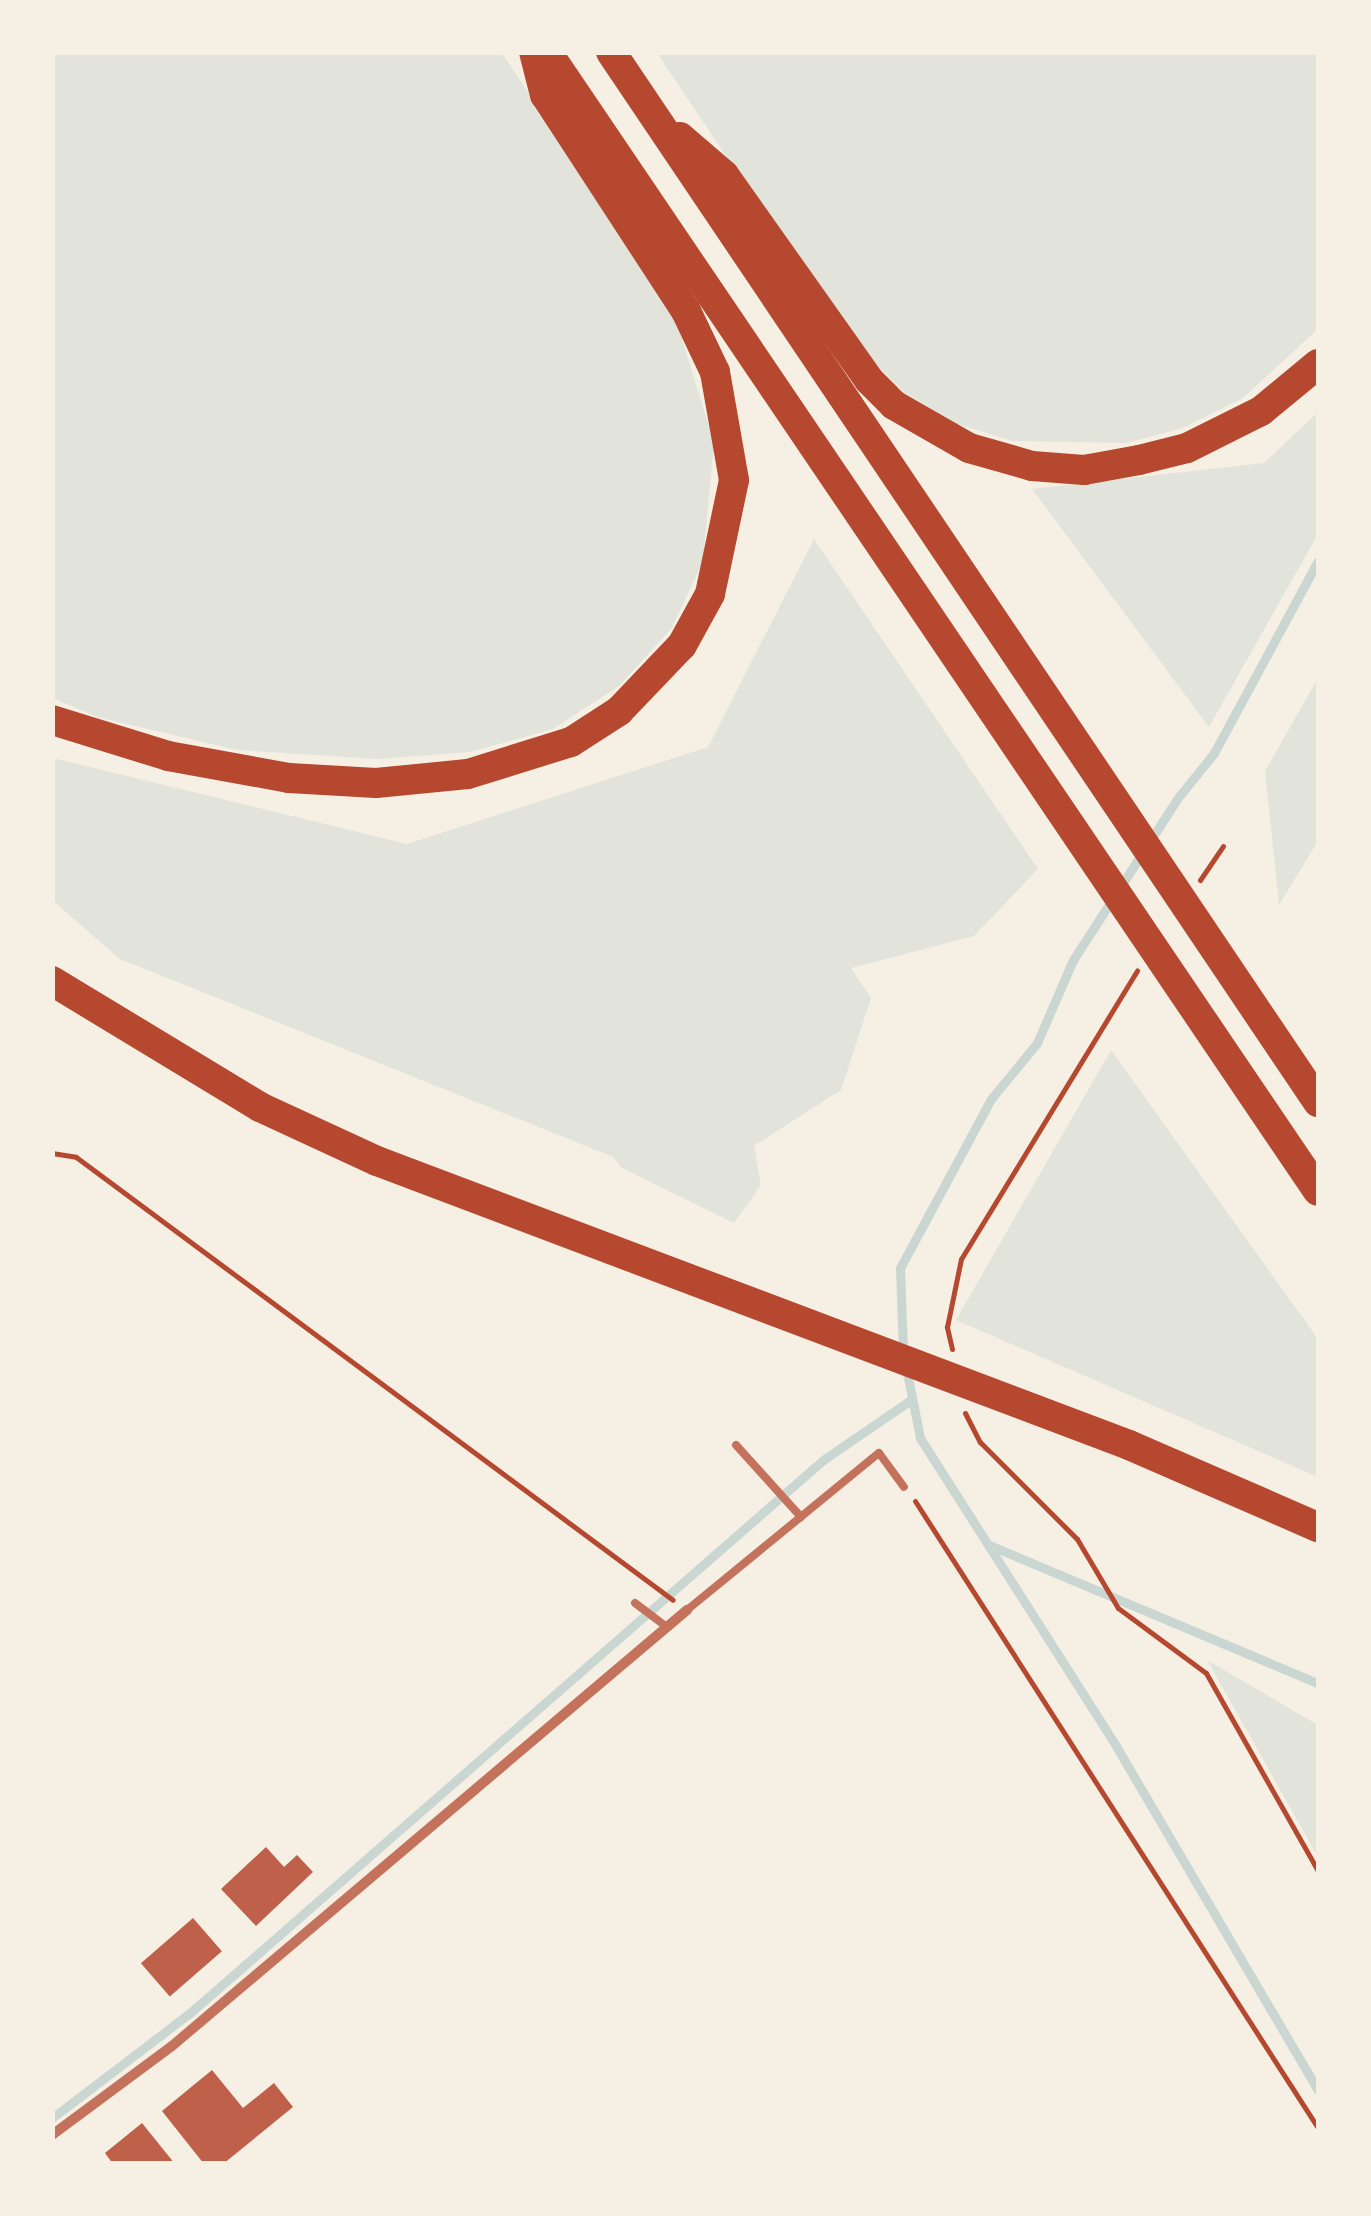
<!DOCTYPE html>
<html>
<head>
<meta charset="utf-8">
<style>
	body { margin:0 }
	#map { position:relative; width:1371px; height:2216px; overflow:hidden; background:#f6efe4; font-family:"DejaVu Sans",sans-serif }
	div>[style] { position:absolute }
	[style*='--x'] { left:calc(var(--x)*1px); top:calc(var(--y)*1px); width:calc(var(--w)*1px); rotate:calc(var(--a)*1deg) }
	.green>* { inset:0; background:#e2e4dc }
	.stream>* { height:9px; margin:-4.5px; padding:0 4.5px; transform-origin:4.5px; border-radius:4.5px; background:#c9d6d2 }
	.building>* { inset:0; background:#bf614a; transform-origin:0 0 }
	.path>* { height:5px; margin:-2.5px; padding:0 2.5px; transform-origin:2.5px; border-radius:2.5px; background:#b5482f }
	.service>* { height:8px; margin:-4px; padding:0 4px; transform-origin:4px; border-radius:4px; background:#c5725c }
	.minor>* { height:10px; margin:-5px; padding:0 5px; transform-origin:5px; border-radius:5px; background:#c5725c }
	.motorway>* { height:30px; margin:-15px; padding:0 15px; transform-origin:15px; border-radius:15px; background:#b5482f }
	span { translate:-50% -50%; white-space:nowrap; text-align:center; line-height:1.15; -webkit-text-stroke:8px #f6efe4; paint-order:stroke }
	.frame { position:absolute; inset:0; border:55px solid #f6efe4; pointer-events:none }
</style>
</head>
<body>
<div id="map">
	<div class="green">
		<div style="clip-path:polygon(52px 53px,502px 53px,675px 316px,714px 443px,703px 561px,672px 628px,619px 686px,553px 729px,470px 752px,377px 759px,237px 750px,97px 717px,53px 698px)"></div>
		<div style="clip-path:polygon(657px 53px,1318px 53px,1318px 329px,1243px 398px,1183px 428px,1126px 443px,1012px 441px,954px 423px,903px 391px,867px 355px,813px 286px)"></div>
		<div style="clip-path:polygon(1318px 412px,1318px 534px,1209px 727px,1032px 489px,1264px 463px)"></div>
		<div style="clip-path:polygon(814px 539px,1038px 869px,974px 936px,851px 968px,871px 998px,841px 1090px,754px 1146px,761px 1185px,734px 1223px,622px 1168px,613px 1157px,120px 959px,53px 901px,53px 758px,407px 844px,708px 747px)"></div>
		<div style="clip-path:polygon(1318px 678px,1318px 841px,1279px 905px,1265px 771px)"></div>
		<div style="clip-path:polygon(1111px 1050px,1318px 1339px,1318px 1477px,956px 1320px)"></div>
		<div style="clip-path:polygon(1207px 1660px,1318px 1725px,1318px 1857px)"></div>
	</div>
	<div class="stream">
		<div style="--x:903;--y:1351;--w:83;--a:-92.1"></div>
		<div style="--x:900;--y:1268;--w:192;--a:-61.7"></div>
		<div style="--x:991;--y:1099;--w:72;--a:-50.6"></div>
		<div style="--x:1037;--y:1043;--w:90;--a:-66.6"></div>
		<div style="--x:1073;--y:960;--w:192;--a:-57.1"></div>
		<div style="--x:1177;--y:799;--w:59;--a:-51.2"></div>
		<div style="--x:1214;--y:753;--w:218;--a:-61.6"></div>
		<div style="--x:906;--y:1367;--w:72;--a:78.8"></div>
		<div style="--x:920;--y:1438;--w:365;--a:57.5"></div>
		<div style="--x:1116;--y:1746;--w:399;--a:59.6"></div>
		<div style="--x:989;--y:1545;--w:357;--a:22.8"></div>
		<div style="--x:52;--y:2118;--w:175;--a:-37.3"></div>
		<div style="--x:191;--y:2012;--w:839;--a:-41.13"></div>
		<div style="--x:823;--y:1460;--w:108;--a:-34.4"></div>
	</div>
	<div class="building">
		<div style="clip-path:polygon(266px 1847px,284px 1867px,297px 1855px,313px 1872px,256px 1926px,221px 1889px)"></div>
		<div style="left:193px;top:1918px;width:44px;height:69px;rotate:49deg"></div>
		<div style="clip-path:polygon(212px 2070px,243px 2108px,274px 2083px,293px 2107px,223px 2164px,204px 2164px,162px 2111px)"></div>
		<div style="clip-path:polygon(142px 2123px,175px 2164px,113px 2164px,105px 2153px)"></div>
	</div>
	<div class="path">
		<div style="--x:1200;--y:880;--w:41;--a:-55.9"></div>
		<div style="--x:52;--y:1153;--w:24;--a:9"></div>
		<div style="--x:76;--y:1157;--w:743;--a:36.58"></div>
		<div style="--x:952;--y:1349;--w:23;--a:-103"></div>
		<div style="--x:947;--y:1327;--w:69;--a:-78.4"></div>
		<div style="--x:961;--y:1259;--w:338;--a:-58.6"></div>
		<div style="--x:965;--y:1413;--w:33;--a:63"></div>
		<div style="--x:980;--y:1442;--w:137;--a:45"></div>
		<div style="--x:1077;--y:1539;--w:80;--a:59.3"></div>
		<div style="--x:1118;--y:1608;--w:109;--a:36.5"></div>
		<div style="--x:1206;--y:1673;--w:227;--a:60.5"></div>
		<div style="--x:915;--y:1501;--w:745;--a:57.27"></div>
	</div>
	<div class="service">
		<div style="--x:736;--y:1445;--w:97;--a:47.9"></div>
		<div style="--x:635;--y:1603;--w:40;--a:37"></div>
		<div style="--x:687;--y:1610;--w:248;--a:-39.3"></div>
		<div style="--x:879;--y:1453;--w:42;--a:53.7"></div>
	</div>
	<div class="minor">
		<div style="--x:52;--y:2135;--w:149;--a:-36.6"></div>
		<div style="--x:172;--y:2046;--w:675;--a:-40.25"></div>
	</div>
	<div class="motorway">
		<div style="--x:547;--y:52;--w:1375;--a:55.91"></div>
		<div style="--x:611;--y:52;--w:1266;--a:56.05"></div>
		<div style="--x:680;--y:137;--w:58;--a:40.8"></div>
		<div style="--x:724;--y:175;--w:251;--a:54.7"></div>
		<div style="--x:869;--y:380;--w:35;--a:45"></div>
		<div style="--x:894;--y:405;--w:86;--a:29.8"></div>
		<div style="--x:969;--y:448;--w:66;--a:15.9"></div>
		<div style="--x:1032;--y:466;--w:52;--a:4.4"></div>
		<div style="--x:1084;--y:470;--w:56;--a:-10.3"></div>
		<div style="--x:1139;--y:460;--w:49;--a:-14"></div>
		<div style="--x:1187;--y:448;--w:83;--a:-26.6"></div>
		<div style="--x:1261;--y:411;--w:74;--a:-39.5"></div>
		<div style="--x:52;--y:720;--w:121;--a:17.2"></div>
		<div style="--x:168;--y:756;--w:123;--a:10.3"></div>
		<div style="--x:289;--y:778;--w:87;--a:3.3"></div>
		<div style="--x:376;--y:783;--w:92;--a:-5.6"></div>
		<div style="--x:468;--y:774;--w:108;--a:-17.3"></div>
		<div style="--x:571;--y:742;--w:57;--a:-32.9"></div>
		<div style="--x:619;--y:711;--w:91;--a:-46.3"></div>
		<div style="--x:682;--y:645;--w:58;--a:-61.2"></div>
		<div style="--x:710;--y:594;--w:116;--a:-78.1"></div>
		<div style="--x:734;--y:480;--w:110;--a:-100"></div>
		<div style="--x:715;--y:372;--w:68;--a:-115.4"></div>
		<div style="--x:686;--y:311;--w:258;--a:-123.1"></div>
		<div style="--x:545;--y:95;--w:44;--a:-104.3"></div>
		<div style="--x:52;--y:981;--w:243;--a:31.2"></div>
		<div style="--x:260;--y:1107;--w:129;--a:24.8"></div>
		<div style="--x:377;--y:1161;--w:804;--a:20.69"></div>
		<div style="--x:1129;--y:1445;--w:206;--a:23.5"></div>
	</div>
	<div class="frame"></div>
</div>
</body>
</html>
